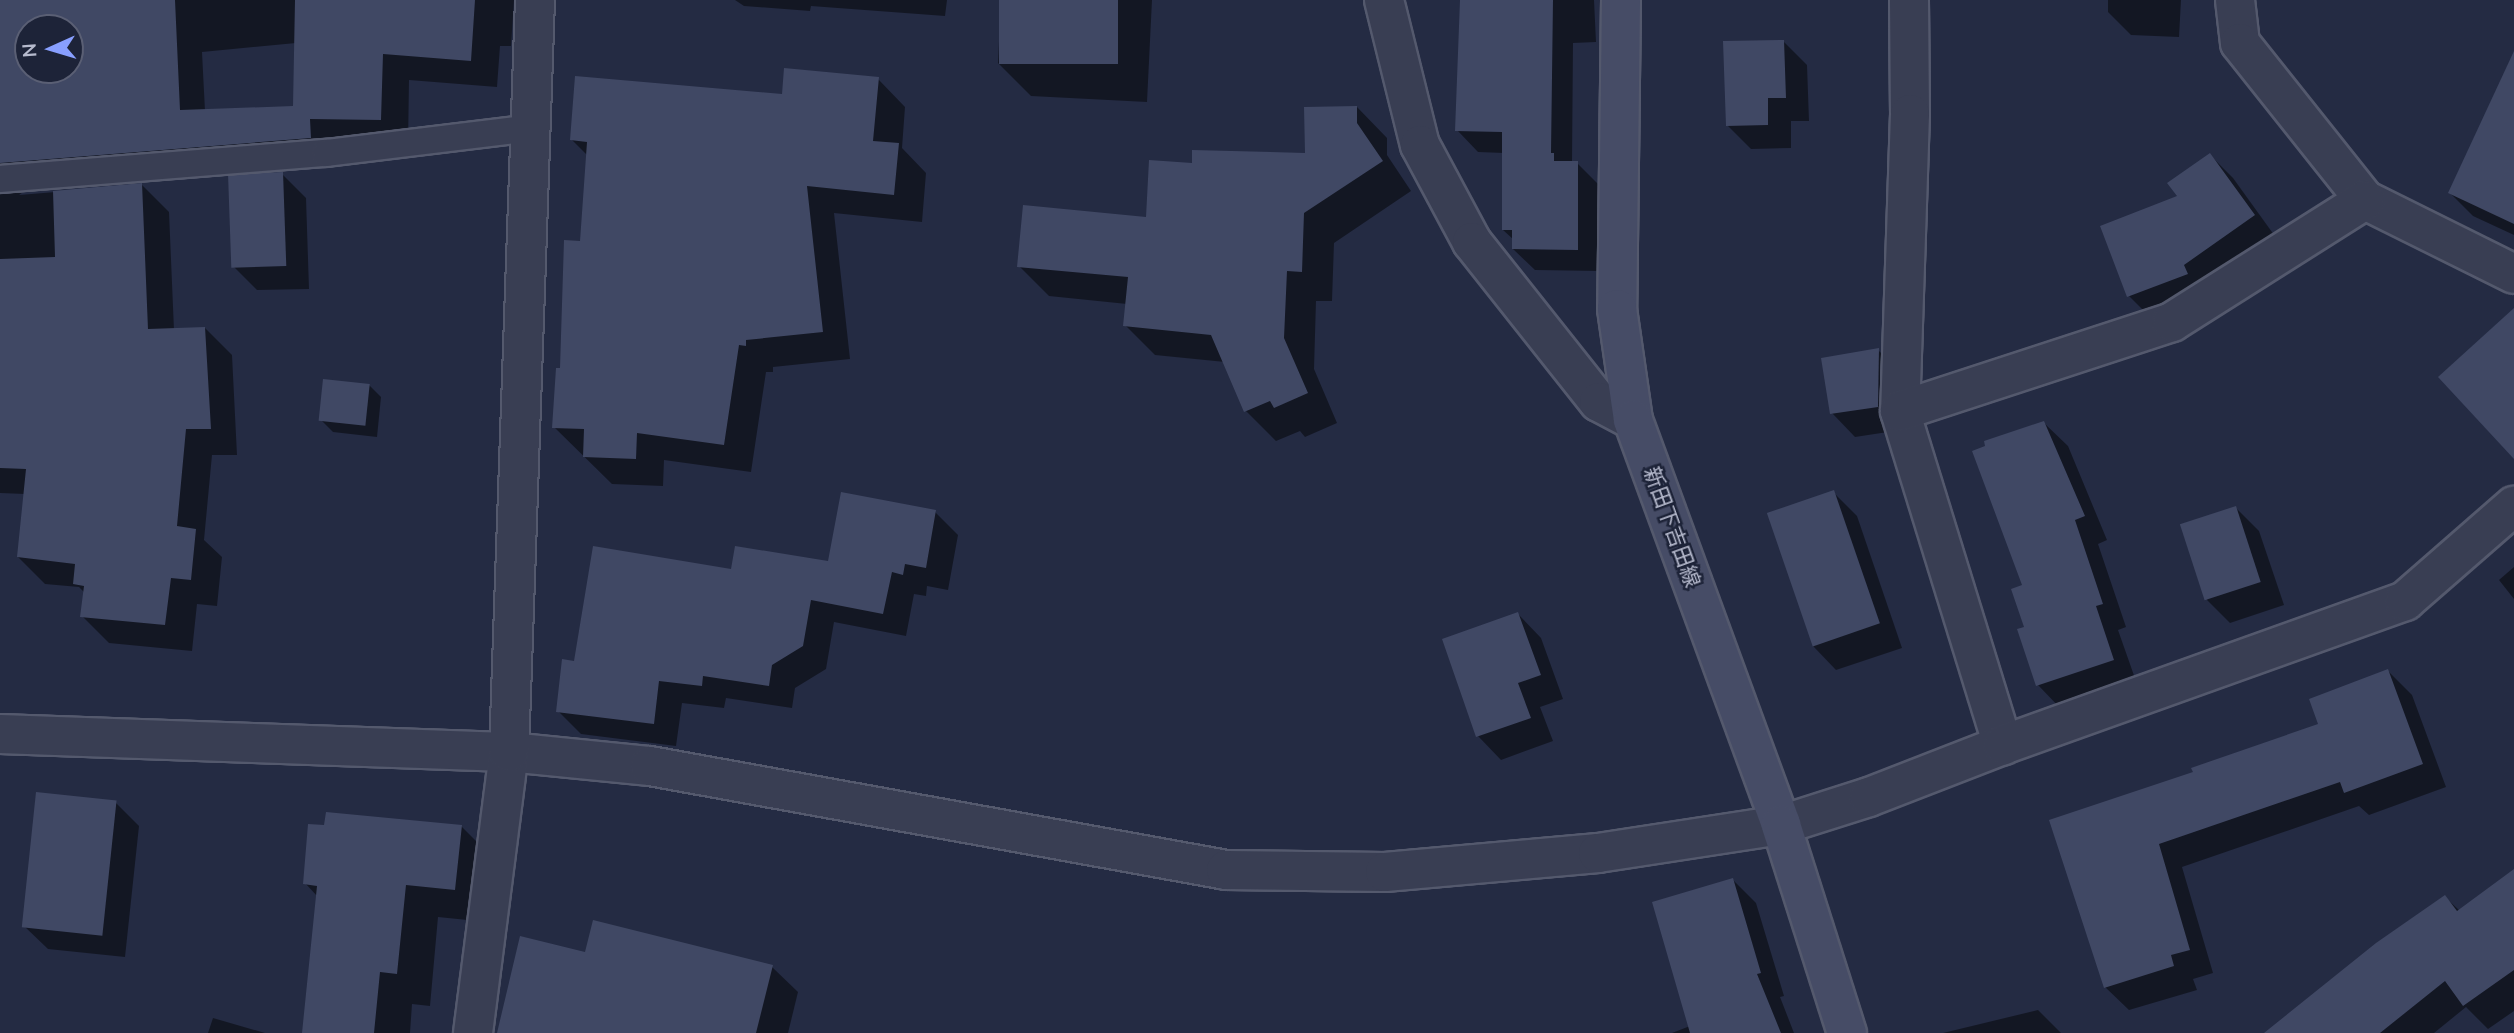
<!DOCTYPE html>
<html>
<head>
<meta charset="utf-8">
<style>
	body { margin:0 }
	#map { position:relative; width:2514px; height:1033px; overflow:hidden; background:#242b43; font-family:"Nunito Sans","Noto Sans JP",sans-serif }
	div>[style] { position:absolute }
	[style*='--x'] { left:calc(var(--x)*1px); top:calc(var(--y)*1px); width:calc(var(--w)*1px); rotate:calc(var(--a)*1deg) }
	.shadow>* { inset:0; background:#0007 }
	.building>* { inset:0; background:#404864; transform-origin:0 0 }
	.roads { filter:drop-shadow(2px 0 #54596d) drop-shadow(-2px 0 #54596d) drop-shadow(0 2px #54596d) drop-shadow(0 -2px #54596d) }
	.service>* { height:26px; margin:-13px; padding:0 13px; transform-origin:13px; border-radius:13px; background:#393e53 }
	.minor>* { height:38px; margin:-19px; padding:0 19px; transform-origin:19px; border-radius:19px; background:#393e53 }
	.secondary>* { height:38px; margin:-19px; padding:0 19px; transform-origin:19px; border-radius:19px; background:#464c66 }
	span { translate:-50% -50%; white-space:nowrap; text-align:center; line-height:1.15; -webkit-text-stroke:5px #1d2338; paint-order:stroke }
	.street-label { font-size:21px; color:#b6bacd }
	.north { position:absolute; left:14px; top:14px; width:70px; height:70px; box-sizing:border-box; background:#1d2338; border:2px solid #5a5f74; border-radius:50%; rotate:266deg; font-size:19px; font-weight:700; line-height:28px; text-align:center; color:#b6bacd }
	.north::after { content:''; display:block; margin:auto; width:24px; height:32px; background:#889fff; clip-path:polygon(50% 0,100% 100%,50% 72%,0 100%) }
</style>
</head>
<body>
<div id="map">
	<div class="shadow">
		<div style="clip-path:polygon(evenodd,0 0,514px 0,511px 46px,500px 46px,497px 87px,409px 80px,408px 146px,336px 145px,337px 165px,26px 190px,19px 195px,142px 185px,169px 212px,174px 330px,205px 328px,232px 355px,237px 455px,212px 455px,204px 540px,222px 557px,217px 606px,197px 604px,192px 651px,109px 643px,82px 616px,85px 593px,79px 587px,45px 584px,18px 557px,25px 494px,0 493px,0 0,28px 28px,70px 28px,70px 70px,28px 70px,28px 28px,0 0,296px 43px,295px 107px,205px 111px,202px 52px,296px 43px)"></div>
		<div style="clip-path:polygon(735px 0,947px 0,945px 16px,811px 6px,810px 11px,744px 6px)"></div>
		<div style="clip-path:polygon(1001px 0,1152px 0,1147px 102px,1031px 96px,998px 63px)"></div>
		<div style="clip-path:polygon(1518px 0,1594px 0,1596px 42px,1573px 43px,1572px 163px,1577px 163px,1599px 185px,1599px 271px,1535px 270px,1513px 249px,1514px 240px,1503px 230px,1504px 153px,1478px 152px,1457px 130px)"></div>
		<div style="clip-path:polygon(2108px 0,2181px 0,2179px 37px,2131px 35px,2108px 12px)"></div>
		<div style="clip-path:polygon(1784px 42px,1807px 65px,1809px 121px,1791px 121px,1791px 148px,1751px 149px,1727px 125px)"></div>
		<div style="clip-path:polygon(878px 79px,905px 107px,902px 148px,926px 173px,922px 222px,834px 213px,850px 359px,773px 367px,773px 372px,766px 372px,751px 472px,664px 460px,663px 486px,612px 484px,554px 427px,582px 243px,588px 156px,572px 140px)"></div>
		<div style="clip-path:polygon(1357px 107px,1387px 138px,1387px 155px,1411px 191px,1334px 243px,1332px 301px,1316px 301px,1314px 369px,1337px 423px,1305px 437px,1300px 431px,1276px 441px,1246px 411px,1225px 362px,1155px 355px,1125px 325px,1127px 304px,1049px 296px,1019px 266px,1148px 219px,1194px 164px,1307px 155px)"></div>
		<div style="clip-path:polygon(2514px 114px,2514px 235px,2473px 216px,2450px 193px)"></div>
		<div style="clip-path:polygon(2210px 155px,2233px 178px,2277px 239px,2152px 319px,2129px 296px,2179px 197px)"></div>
		<div style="clip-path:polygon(282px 174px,306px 198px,309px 289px,257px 290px,233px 266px)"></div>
		<div style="clip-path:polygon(1878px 350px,1902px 374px,1901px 430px,1855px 437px,1832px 413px)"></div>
		<div style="clip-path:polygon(369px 385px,381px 397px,377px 437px,333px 432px,321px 420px)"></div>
		<div style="clip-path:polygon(2044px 423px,2068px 446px,2107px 540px,2098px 544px,2126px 627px,2118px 630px,2137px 684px,2061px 709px,2038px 685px,2027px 628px,2024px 586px)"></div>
		<div style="clip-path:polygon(1833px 492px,1857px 516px,1902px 648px,1836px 670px,1813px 646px)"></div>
		<div style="clip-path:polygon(2236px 508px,2259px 531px,2284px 605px,2230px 623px,2207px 600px)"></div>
		<div style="clip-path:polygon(935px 512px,958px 535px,948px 590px,927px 586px,926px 596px,914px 594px,906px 636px,834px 622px,826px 669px,795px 688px,792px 708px,726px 698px,724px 708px,682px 703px,676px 746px,581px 734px,558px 711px,576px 663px,732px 571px,829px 563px)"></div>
		<div style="clip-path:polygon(2514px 567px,2514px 599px,2499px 580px)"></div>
		<div style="clip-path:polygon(1518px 614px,1541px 638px,1563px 699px,1540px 707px,1553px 741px,1501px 760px,1478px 736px)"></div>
		<div style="clip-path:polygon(2388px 671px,2412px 695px,2446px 787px,2369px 815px,2359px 806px,2182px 867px,2213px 973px,2193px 979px,2197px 990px,2129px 1010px,2105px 987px,2051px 821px,2195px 773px,2321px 725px)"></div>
		<div style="clip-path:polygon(115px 802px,139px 826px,125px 957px,48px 949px,24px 926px)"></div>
		<div style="clip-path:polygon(461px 826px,494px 859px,487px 922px,438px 917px,430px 1006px,412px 1004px,410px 1033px,313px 1033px,317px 896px,305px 883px)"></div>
		<div style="clip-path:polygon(2514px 872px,2514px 1011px,2488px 1029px,2466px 1007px,2434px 1033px,2269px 1033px,2445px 897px,2460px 911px)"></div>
		<div style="clip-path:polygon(1733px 880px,1756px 903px,1784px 996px,1780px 997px,1794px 1033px,1672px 1033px,1690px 1026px)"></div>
		<div style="clip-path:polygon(586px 955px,772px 967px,798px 992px,788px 1033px,499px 1033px)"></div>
		<div style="clip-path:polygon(2038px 1010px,2061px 1033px,1943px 1033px)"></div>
		<div style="clip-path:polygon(213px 1018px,265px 1033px,208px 1033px)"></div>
	</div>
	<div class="building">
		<div style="clip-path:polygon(evenodd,0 0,175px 0,180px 110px,293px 106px,295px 0,475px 0,471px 61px,383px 54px,381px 120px,310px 119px,311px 138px,0 163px,0 0,28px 28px,70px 28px,70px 70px,28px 70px,28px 28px)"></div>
		<div style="left:999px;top:0;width:119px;height:64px"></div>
		<div style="clip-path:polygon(1460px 0,1553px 0,1551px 153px,1554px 153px,1554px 161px,1578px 161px,1578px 250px,1512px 249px,1512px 230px,1502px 230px,1502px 132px,1455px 131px)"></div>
		<div style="clip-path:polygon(1784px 40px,1786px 98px,1768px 98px,1768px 125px,1726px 126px,1723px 41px)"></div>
		<div style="clip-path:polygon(2514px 51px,2514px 224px,2448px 193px)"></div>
		<div style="clip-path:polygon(784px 68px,879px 77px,873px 141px,899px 143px,894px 195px,807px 186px,823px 332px,746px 340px,746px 346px,739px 345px,724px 445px,637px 433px,636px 459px,583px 457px,584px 429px,552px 428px,556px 368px,560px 368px,564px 240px,580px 241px,587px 142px,570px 140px,575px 76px,782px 94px)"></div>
		<div style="clip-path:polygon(1357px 106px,1357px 123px,1383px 161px,1304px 213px,1302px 272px,1287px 271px,1284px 338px,1308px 393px,1274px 408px,1270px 401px,1244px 412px,1211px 335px,1123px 326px,1128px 277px,1017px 267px,1023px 205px,1146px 217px,1149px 160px,1192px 163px,1192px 150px,1305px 153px,1304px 107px)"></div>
		<div style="clip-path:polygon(2210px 153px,2255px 215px,2184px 265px,2188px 274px,2127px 297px,2100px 226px,2177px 196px,2167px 183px)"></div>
		<div style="left:283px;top:172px;width:94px;height:55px;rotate:88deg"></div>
		<div style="clip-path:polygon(142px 183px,148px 329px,205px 327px,211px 429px,186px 429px,177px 526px,196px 529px,191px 580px,171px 578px,165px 625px,80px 617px,84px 586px,73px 584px,75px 564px,17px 557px,26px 469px,0 468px,0 259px,55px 257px,53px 191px)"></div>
		<div style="clip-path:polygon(2514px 308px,2514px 459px,2438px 377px)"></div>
		<div style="clip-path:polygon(1879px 348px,1878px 407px,1830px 414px,1821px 358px)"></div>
		<div style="left:323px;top:379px;width:47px;height:42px;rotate:6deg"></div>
		<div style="clip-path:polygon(2044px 421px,2085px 516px,2075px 520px,2103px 604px,2096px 606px,2114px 660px,2036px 686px,2017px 629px,2024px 627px,2011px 589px,2022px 585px,1972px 451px,1985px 446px,1984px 441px)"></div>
		<div style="left:1834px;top:490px;width:141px;height:71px;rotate:71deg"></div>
		<div style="clip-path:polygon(841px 492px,936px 510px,926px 568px,905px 564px,903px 575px,892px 572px,883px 614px,811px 600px,803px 646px,772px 665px,769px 686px,703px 676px,702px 686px,659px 681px,654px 724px,556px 712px,562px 659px,574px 661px,593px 546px,731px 569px,735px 546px,828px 561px)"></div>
		<div style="left:2236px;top:506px;width:80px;height:59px;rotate:72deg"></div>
		<div style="clip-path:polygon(1518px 612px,1541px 675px,1518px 683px,1531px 718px,1476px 737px,1442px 639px)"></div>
		<div style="clip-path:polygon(2388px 669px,2423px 764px,2344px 793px,2340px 782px,2159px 844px,2190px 950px,2171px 955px,2174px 966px,2104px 988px,2049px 820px,2193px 772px,2191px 768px,2318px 724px,2309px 699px)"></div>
		<div style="left:36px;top:792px;width:81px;height:136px;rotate:6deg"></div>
		<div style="clip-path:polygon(326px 812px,462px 825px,455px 890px,406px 885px,397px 974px,380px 972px,374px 1033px,302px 1033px,317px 886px,303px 884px,308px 824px,324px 825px)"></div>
		<div style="clip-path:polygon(2514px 869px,2514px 970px,2463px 1006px,2445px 981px,2380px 1033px,2264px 1033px,2376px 943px,2445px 895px,2457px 911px)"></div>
		<div style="clip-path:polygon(1733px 878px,1761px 973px,1757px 974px,1781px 1033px,1690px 1033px,1652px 902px)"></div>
		<div style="clip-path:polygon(593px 920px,773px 965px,756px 1033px,497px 1033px,520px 936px,585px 952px)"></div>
	</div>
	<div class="roads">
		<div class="service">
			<div style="--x:0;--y:179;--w:327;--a:-4.6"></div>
			<div style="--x:326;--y:153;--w:208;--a:-6.9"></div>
		</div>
		<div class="minor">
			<div style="--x:1384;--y:0;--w:149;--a:76.1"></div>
			<div style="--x:1420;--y:145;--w:110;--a:61.8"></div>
			<div style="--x:1472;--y:242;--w:204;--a:51.6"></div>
			<div style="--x:1599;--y:402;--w:38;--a:28"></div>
			<div style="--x:1909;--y:0;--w:114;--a:89.5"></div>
			<div style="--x:1910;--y:114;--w:297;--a:91.9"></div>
			<div style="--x:1900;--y:411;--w:350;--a:72.9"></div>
			<div style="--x:2235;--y:0;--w:43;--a:83.4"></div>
			<div style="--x:2240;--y:43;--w:201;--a:51.5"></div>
			<div style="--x:2365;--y:200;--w:166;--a:26.4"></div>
			<div style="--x:1900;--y:411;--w:286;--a:-18.1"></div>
			<div style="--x:2172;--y:322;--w:228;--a:-32.3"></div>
			<div style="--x:0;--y:734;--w:509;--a:2.03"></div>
			<div style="--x:509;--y:752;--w:142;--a:5.7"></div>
			<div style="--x:650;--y:766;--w:585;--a:10.23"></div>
			<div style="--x:1226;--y:870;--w:159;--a:0.7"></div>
			<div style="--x:1385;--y:872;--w:214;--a:-5.1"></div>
			<div style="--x:1598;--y:853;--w:185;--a:-8.7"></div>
			<div style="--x:1781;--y:825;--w:92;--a:-17.7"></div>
			<div style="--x:1869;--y:797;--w:144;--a:-21.2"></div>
			<div style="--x:2003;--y:745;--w:427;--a:-19.7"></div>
			<div style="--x:2405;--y:601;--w:145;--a:-41.1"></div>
			<div style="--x:473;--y:1033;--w:283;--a:-82.7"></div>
			<div style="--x:509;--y:752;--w:752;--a:-88.02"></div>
		</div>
		<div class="secondary">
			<div style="--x:1621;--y:0;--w:309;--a:90.7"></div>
			<div style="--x:1617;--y:309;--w:112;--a:81.8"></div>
			<div style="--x:1633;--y:420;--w:431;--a:69.9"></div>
			<div style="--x:1781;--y:825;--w:218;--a:72.4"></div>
		</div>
	</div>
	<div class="street-label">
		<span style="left:1672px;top:527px;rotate:70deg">新田下吉田線</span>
	</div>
	<div class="north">N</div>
</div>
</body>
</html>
